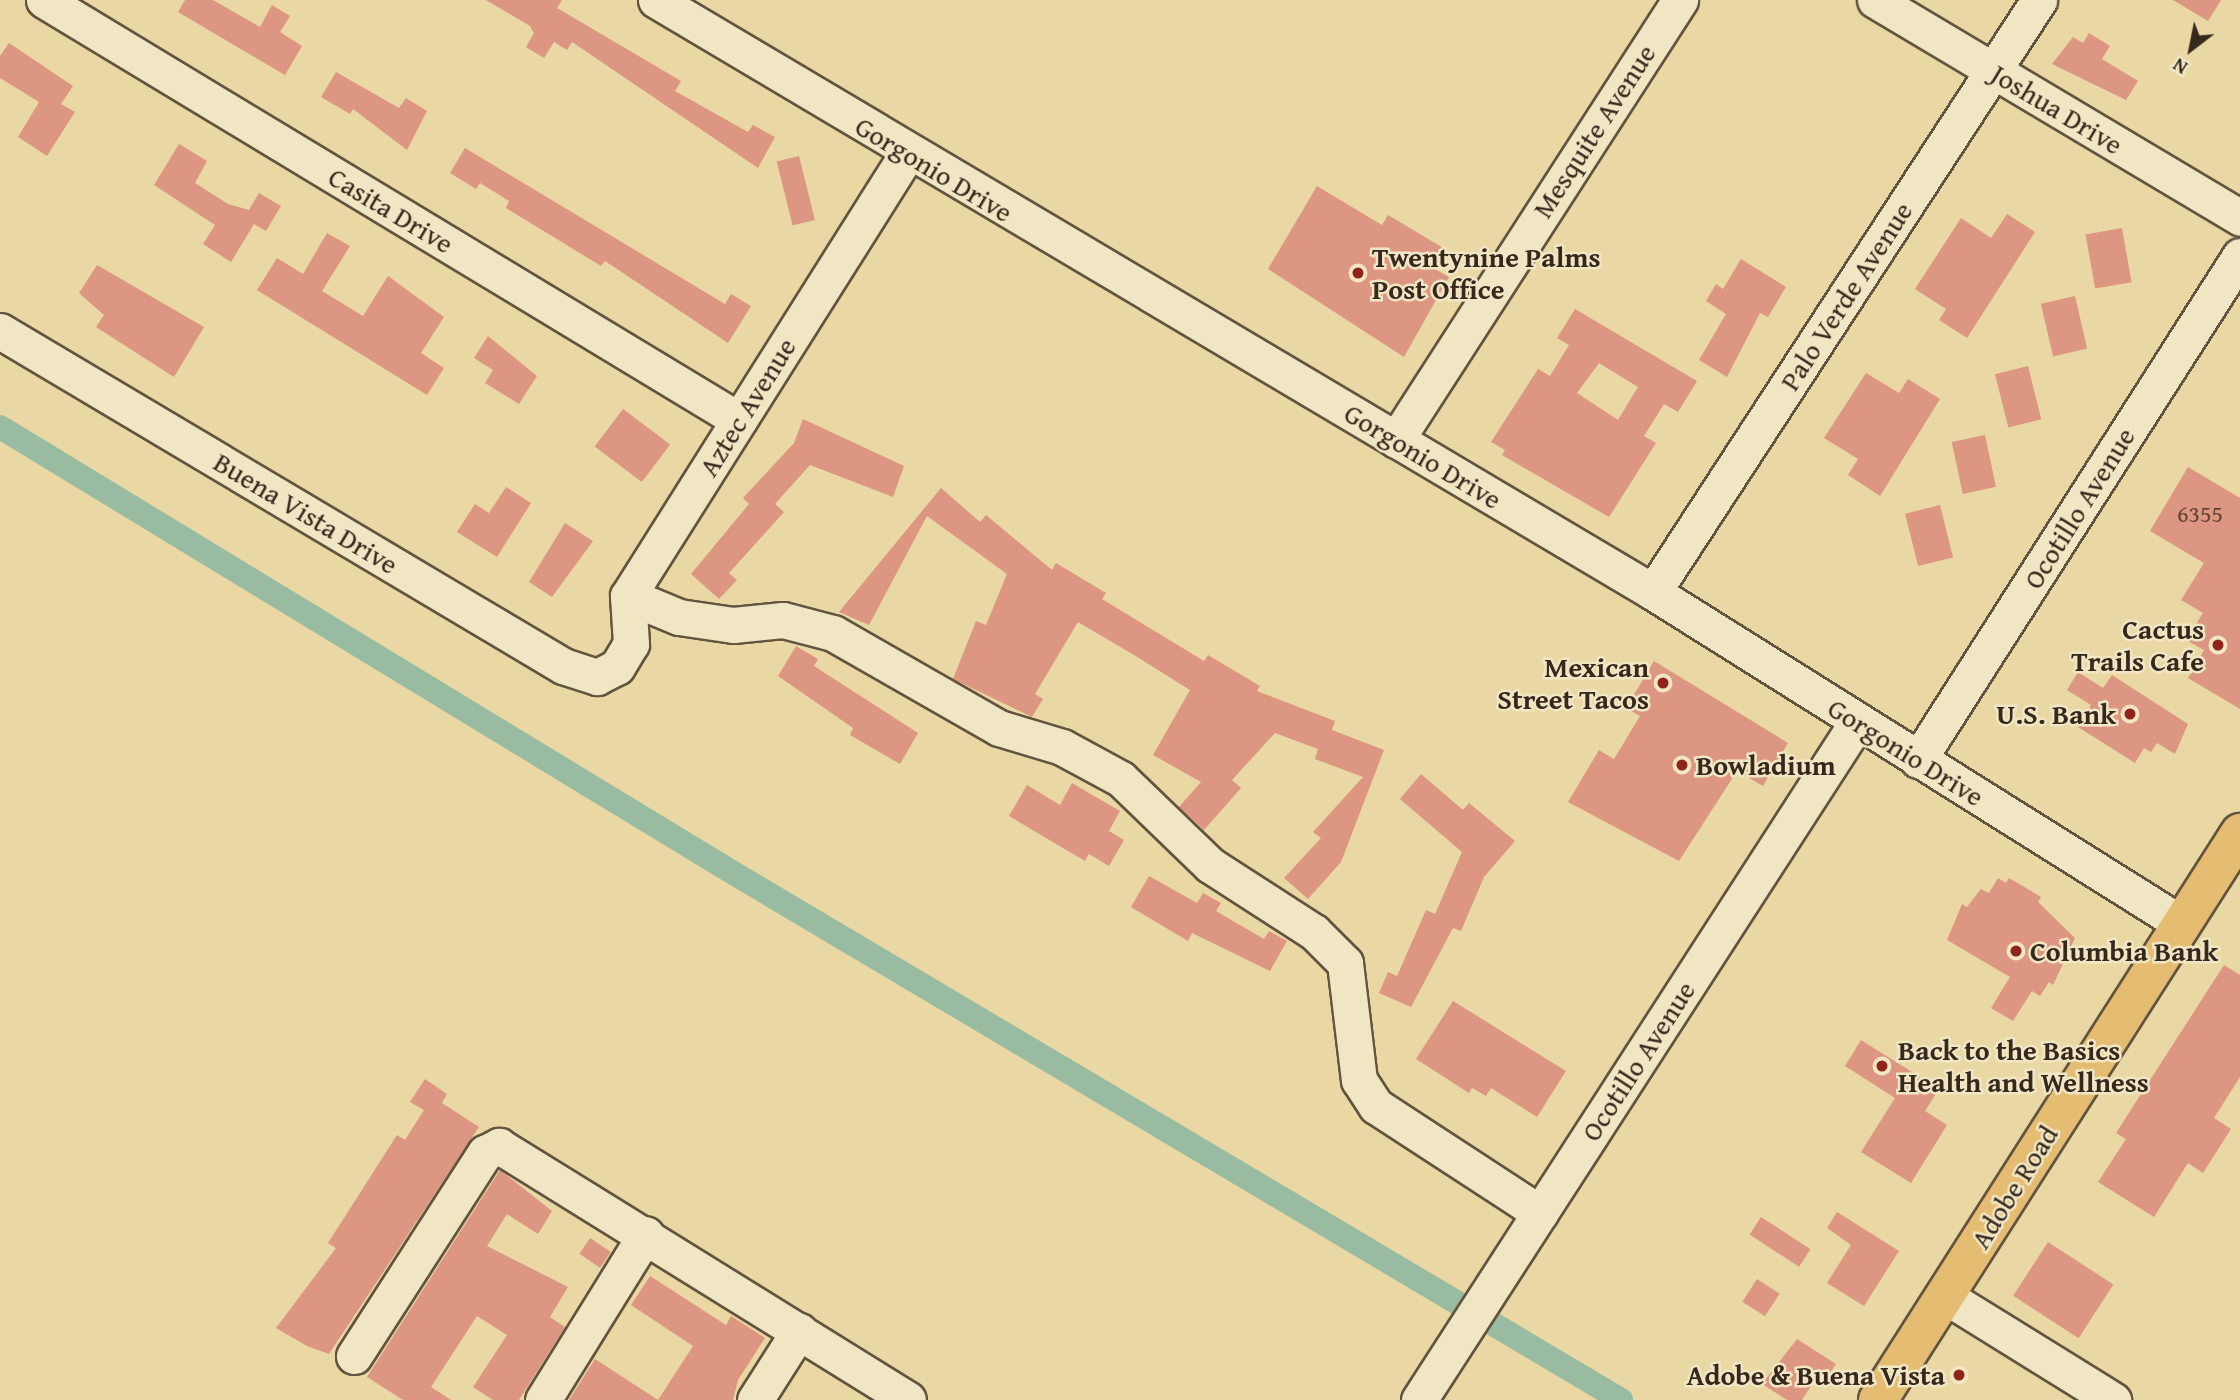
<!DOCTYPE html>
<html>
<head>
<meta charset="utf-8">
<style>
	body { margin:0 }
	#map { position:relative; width:2240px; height:1400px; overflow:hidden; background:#e9d8a4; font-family:"Gentium Book Plus",serif }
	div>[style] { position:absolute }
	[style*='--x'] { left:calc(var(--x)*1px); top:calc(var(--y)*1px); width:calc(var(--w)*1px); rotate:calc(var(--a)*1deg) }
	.canal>* { height:24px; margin:-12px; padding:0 12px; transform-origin:12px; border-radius:12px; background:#99bba1 }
	.building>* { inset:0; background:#dc9681; transform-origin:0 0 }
	.roads { filter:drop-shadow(2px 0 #63543f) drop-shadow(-2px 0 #63543f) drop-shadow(0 2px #63543f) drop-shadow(0 -2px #63543f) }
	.minor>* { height:35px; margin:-17.5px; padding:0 17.5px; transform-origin:17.5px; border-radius:17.5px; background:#f1e6c4 }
	.major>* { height:38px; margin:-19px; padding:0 19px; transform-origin:19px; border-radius:19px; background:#e4bc72 }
	.dots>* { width:19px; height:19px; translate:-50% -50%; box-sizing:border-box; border:4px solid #f1e6c4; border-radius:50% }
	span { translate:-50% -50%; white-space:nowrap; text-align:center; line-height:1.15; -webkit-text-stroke:5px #f1e6c4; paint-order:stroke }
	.number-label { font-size:24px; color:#604436 }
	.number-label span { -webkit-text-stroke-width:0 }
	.street-label { font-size:28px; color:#36281d }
	.poi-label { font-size:28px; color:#36281d; font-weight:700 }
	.left { translate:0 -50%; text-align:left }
	.right { translate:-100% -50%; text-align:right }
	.north { position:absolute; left:2156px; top:14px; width:70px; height:70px; -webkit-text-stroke:5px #f1e6c4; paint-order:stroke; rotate:212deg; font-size:19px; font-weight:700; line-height:28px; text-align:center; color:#36281d }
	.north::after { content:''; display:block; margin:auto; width:24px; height:32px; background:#36281d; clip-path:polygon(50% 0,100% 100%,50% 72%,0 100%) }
</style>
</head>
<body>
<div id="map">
	<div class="canal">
		<div style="--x:0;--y:427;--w:843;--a:31.31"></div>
		<div style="--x:720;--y:865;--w:1048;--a:30.7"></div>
	</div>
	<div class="building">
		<div style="clip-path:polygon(185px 0,213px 0,260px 27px,272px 5px,290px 16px,280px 32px,302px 46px,285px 75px,178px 12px)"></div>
		<div style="clip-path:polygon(486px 0,562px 0,557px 8px,681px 81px,675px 91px,748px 132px,753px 125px,775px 137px,758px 168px,572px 42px,567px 50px,554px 42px,544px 58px,526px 47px,534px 33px,530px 26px)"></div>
		<div style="clip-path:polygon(2173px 0,2221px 0,2208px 21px)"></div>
		<div style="clip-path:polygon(2089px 33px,2110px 46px,2102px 59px,2138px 81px,2126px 100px,2052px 64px,2073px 37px,2083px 43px)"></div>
		<div style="clip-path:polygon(9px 43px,73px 86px,61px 104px,75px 112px,47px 156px,18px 137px,39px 102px,0 78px,0 56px)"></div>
		<div style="clip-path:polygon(336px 72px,399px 108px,406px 98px,427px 111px,407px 150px,353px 109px,350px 114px,321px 97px)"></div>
		<div style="clip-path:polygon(179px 144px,207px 161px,195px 183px,228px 204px,249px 210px,259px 193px,281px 206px,266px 231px,254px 224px,231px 262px,203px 244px,215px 225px,154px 185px)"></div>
		<div style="clip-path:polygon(465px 148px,725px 304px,731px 294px,751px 306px,728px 343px,605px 261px,601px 266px,506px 208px,509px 201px,480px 183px,476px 189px,450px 173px)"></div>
		<div style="left:799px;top:156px;width:66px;height:23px;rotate:76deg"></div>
		<div style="clip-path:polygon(1317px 186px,1382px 225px,1388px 215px,1445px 249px,1433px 268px,1449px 277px,1404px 357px,1268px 269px)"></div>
		<div style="clip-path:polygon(2007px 214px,2035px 232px,1967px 338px,1939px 320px,1946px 309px,1915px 289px,1961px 218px,1991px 238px)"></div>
		<div style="left:2122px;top:228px;width:55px;height:37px;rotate:80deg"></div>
		<div style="clip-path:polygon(327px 233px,350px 246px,322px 291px,363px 316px,388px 276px,444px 317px,421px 353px,444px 368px,427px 395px,257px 290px,277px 258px,303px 274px)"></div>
		<div style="clip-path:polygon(1741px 259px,1786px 287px,1768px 317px,1760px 313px,1727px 377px,1699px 360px,1726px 314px,1706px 301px,1716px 284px,1723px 289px)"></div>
		<div style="clip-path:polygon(97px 265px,204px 327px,174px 377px,96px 327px,104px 315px,79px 293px)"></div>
		<div style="left:2075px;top:296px;width:54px;height:35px;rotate:77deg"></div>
		<div style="clip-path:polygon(evenodd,1575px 309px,1697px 381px,1678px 412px,1664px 404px,1644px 436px,1656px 443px,1609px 517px,1502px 455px,1505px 450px,1491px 442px,1538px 369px,1550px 376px,1569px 345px,1557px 338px,1575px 309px,1599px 363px,1638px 387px,1618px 420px,1577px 393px,1599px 363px)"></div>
		<div style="clip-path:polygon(488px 336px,537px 376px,519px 404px,485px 383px,493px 370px,474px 358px)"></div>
		<div style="left:2028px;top:366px;width:55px;height:34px;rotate:76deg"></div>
		<div style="clip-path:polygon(1866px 373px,1899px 393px,1908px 379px,1940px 399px,1880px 496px,1848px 475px,1858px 459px,1824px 438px)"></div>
		<div style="left:623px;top:409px;width:59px;height:47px;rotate:37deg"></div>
		<div style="clip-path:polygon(803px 419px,904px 466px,893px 497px,810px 465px,775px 504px,784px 512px,729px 573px,737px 580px,719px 599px,691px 574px,749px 504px,743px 498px,794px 443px)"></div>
		<div style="left:1985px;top:435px;width:53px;height:34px;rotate:78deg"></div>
		<div style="clip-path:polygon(2188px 467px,2240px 498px,2240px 709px,2188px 678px,2204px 650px,2186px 640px,2203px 613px,2181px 600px,2204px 563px,2150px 531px)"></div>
		<div style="clip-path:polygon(506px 487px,531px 503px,497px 557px,457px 532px,475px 504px,489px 513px)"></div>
		<div style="clip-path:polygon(941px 488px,980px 522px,986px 515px,1052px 570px,1056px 563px,1106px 593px,1102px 599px,1204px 661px,1208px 655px,1260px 686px,1257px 691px,1335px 721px,1332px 730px,1384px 750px,1341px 862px,1308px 899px,1284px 878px,1321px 838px,1313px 832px,1363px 777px,1315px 759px,1318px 749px,1275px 733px,1232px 780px,1241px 788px,1204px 830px,1179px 807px,1201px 782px,1153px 755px,1190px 690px,1134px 655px,1078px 622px,1035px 694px,1043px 699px,1032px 717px,953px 679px,976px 621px,986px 625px,1007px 574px,927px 516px,869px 625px,839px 612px)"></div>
		<div style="left:1940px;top:505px;width:54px;height:36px;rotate:76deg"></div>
		<div style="clip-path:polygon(565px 523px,593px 541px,552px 597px,529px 582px)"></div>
		<div style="clip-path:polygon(796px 646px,818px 659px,814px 666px,918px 733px,900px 764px,850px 735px,853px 728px,778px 676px)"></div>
		<div style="clip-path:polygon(1654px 661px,1788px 743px,1763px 786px,1737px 771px,1679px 861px,1568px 802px,1599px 750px,1614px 759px,1640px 716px,1626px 708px)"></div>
		<div style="clip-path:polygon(2078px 672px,2103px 688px,2112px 675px,2188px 724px,2175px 754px,2157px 743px,2151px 752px,2144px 748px,2135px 763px,2078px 727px,2091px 705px,2067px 690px)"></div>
		<div style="clip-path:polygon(1421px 774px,1463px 810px,1469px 803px,1515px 841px,1484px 877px,1461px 931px,1453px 928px,1411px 1007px,1379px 993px,1388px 972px,1397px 976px,1426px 910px,1435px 914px,1462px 852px,1400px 799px)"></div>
		<div style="clip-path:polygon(1072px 783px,1120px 811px,1109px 831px,1124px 840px,1109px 866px,1089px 854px,1085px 861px,1009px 816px,1027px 785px,1060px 805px)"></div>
		<div style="clip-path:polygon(1149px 876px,1197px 903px,1203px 893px,1221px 903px,1216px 911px,1264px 939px,1269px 931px,1287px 941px,1270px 971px,1192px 933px,1188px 941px,1131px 907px)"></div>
		<div style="clip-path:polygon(1998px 878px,2006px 883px,2009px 878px,2041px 897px,2038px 902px,2075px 938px,2053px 985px,2049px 982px,2040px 996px,2032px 991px,2013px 1021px,1991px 1008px,2010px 977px,1947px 940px,1962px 904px,1967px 907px,1981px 889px,1989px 893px)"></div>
		<div style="clip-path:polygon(2224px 965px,2240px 975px,2240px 1077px,2214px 1118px,2231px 1129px,2203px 1173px,2188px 1163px,2154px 1217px,2098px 1182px,2126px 1139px,2116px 1133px)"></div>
		<div style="clip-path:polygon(1453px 1001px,1566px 1071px,1537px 1117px,1491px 1088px,1486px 1096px,1472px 1088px,1469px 1093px,1416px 1059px)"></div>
		<div style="clip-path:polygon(1861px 1040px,1939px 1089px,1925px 1111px,1947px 1125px,1911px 1183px,1861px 1152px,1895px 1098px,1845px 1066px)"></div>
		<div style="clip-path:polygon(425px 1079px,447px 1094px,442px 1103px,479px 1127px,329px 1354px,307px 1346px,276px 1328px,336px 1248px,328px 1243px,397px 1135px,405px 1140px,424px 1110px,410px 1102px)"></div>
		<div style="clip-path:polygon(500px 1170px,552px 1211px,538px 1234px,507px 1214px,487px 1246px,568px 1287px,550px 1317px,565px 1327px,519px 1400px,493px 1400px,473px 1387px,507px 1335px,477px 1316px,431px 1387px,451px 1400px,403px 1400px,367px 1377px)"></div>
		<div style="clip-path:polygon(1837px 1212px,1899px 1251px,1864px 1306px,1827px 1283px,1851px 1245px,1827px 1228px)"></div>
		<div style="left:1761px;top:1217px;width:59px;height:21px;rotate:33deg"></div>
		<div style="left:590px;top:1238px;width:25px;height:19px;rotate:34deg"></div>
		<div style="left:2048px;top:1242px;width:78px;height:64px;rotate:33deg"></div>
		<div style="clip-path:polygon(650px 1276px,726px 1325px,731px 1316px,765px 1338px,738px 1380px,733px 1400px,569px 1400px,595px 1359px,658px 1400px,693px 1346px,631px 1305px)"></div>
		<div style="left:1757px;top:1279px;width:27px;height:27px;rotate:33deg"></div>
		<div style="clip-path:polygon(1797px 1339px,1836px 1364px,1825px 1380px,1818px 1375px,1802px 1400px,1787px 1400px,1762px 1384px)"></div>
	</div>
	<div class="roads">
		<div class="minor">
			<div style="--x:44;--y:0;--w:812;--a:31.15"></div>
			<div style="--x:656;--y:0;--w:1160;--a:30.7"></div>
			<div style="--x:1653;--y:592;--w:625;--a:32.11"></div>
			<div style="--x:1875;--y:0;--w:425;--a:30.8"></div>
			<div style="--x:0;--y:331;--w:655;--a:30.75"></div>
			<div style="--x:563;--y:666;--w:36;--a:18"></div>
			<div style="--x:597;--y:677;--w:22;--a:-27"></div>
			<div style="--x:617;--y:667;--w:27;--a:-59"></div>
			<div style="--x:631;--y:644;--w:48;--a:-93.6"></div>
			<div style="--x:628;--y:596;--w:523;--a:-57.74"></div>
			<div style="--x:1396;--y:440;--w:524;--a:-57.16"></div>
			<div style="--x:1653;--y:592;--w:707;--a:-56.89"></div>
			<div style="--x:628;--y:596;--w:55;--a:22.4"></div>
			<div style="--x:679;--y:617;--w:55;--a:8.4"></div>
			<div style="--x:733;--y:625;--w:50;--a:-5.7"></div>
			<div style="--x:783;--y:620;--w:52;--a:14.6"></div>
			<div style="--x:833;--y:633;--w:191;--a:29.8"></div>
			<div style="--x:999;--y:728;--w:66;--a:16.8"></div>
			<div style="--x:1062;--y:747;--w:67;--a:28.5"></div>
			<div style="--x:1121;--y:779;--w:124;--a:44"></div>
			<div style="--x:1210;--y:865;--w:124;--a:32.8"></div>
			<div style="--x:1314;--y:932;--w:44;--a:45"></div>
			<div style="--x:1345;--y:963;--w:118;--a:83.2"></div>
			<div style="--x:1359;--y:1080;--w:31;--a:57"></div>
			<div style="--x:1376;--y:1106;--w:196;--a:33.1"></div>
			<div style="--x:1918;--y:760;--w:598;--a:-57.43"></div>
			<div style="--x:1945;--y:1296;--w:198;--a:31.8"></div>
			<div style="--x:354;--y:1356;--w:242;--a:-57.2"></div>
			<div style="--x:485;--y:1153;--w:16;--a:-27"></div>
			<div style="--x:499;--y:1146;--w:481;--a:31.8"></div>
			<div style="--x:543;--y:1400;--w:195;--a:-58.2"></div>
			<div style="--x:755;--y:1400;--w:82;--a:-57.5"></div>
			<div style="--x:1419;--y:1400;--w:809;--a:-57.12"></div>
		</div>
		<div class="major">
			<div style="--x:1878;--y:1400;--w:673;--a:-57.44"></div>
		</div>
	</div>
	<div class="dots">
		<div style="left:1358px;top:273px;background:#8f2418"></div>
		<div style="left:2218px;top:645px;background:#8f2418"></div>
		<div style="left:1663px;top:683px;background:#8f2418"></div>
		<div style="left:2130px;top:714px;background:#8f2418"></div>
		<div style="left:1682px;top:765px;background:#8f2418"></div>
		<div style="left:2016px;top:951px;background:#8f2418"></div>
		<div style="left:1882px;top:1066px;background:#8f2418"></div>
		<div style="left:1959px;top:1375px;background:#8f2418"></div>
	</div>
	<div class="number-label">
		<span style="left:2200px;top:514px">6355</span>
	</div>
	<div class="street-label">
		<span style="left:2057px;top:109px;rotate:31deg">Joshua Drive</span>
		<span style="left:1594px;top:131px;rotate:-57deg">Mesquite Avenue</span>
		<span style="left:934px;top:169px;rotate:31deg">Gorgonio Drive</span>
		<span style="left:391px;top:210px;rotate:31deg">Casita Drive</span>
		<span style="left:1846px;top:296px;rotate:-57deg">Palo Verde Avenue</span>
		<span style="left:747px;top:407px;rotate:-58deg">Aztec Avenue</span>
		<span style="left:1423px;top:456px;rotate:31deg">Gorgonio Drive</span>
		<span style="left:2079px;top:508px;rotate:-58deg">Ocotillo Avenue</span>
		<span style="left:306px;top:513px;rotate:31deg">Buena Vista Drive</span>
		<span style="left:1906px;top:752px;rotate:32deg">Gorgonio Drive</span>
		<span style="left:1638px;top:1061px;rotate:-57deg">Ocotillo Avenue</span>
		<span style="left:2014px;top:1187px;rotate:-58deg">Adobe Road</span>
	</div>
	<div class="poi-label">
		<span class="left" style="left:1372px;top:273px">Twentynine Palms<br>Post Office</span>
		<span class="right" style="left:2204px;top:645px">Cactus<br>Trails Cafe</span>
		<span class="right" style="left:1649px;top:683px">Mexican<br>Street Tacos</span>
		<span class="right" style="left:2116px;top:714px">U.S. Bank</span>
		<span class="left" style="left:1696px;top:765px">Bowladium</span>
		<span class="left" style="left:2030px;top:951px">Columbia Bank</span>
		<span class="left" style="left:1898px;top:1066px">Back to the Basics<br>Health and Wellness</span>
		<span class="right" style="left:1945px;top:1375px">Adobe &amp; Buena Vista</span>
	</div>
	<div class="north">N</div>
</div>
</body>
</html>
